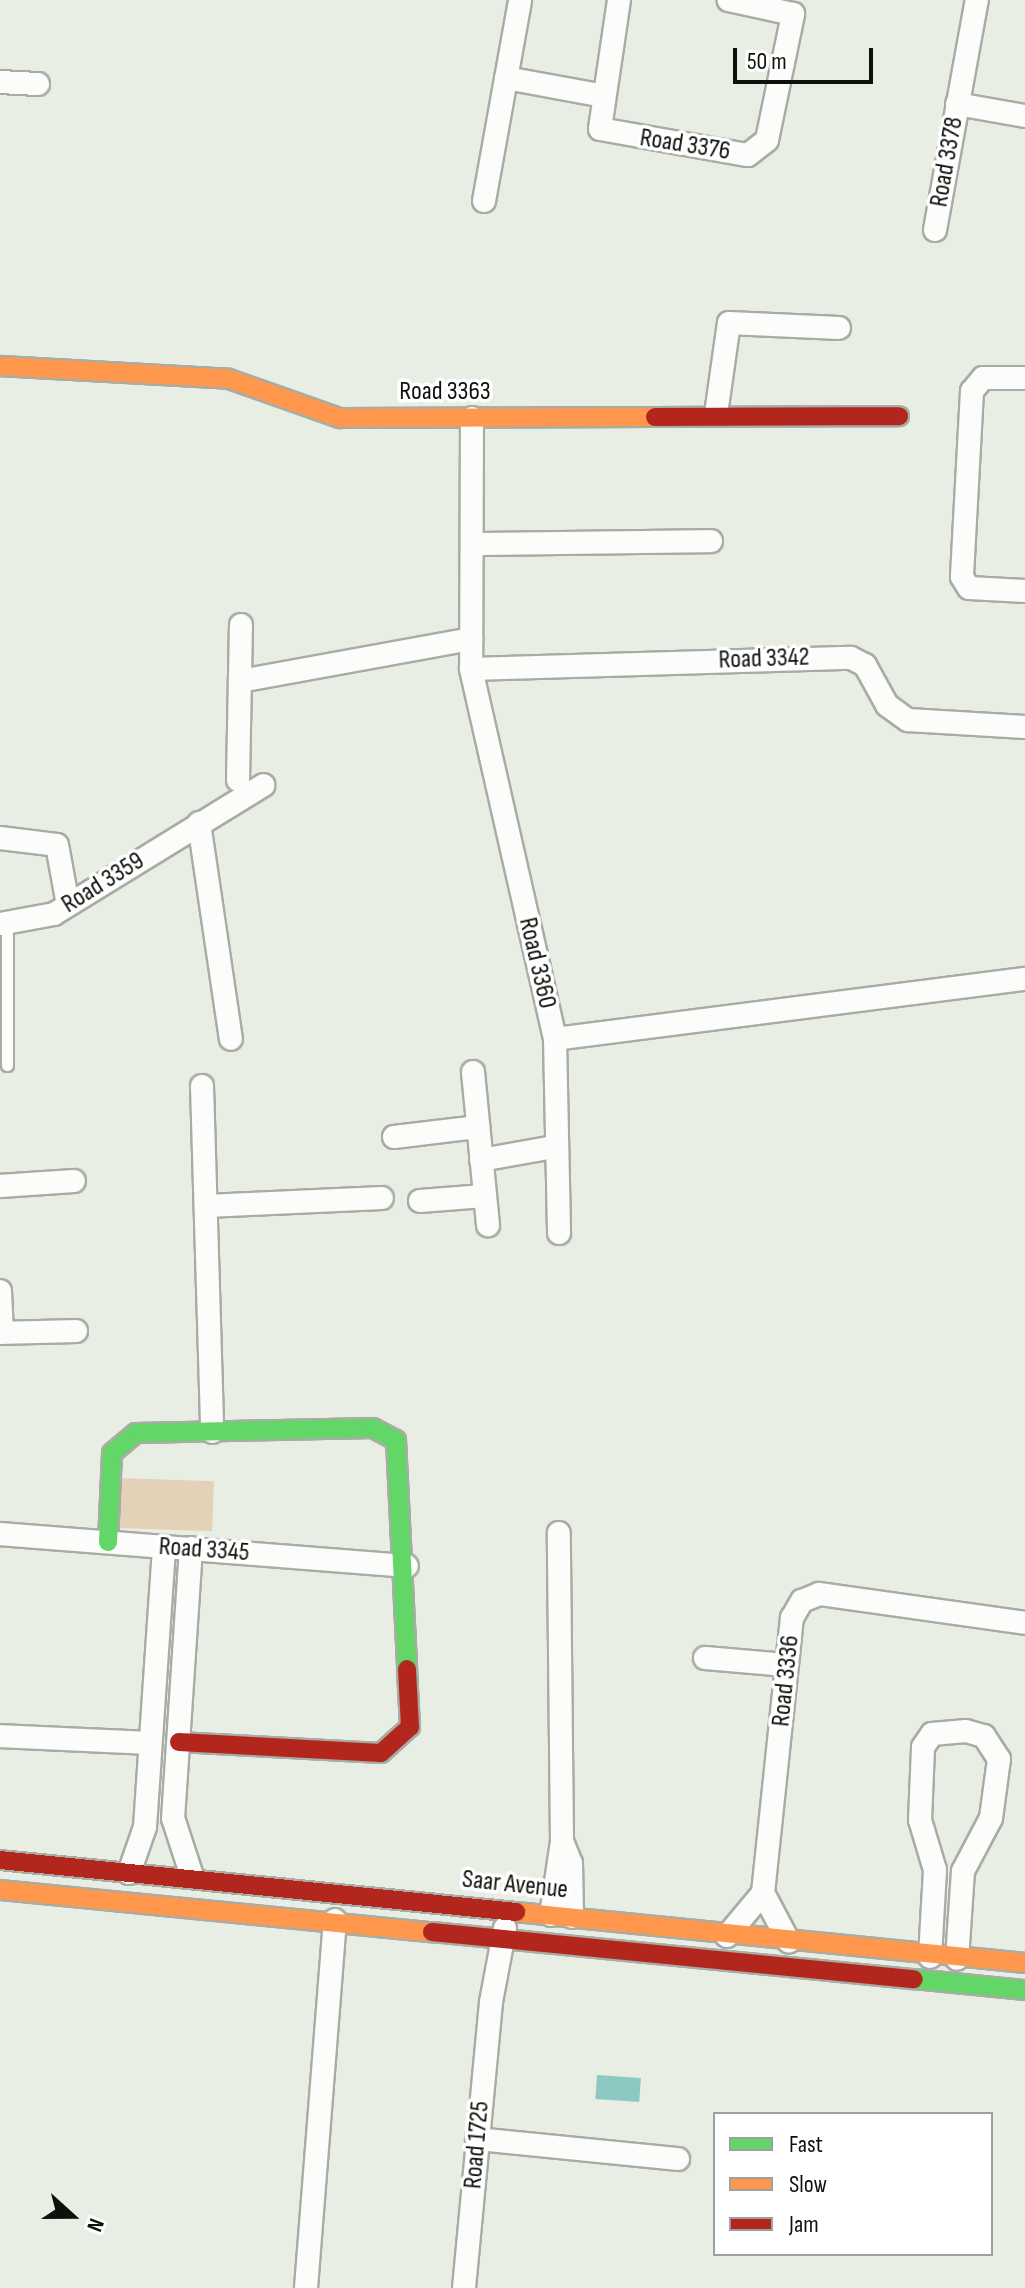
<!DOCTYPE html>
<html>
<head>
<meta charset="utf-8">
<style>
	body { margin:0 }
	#map { position:relative; width:1025px; height:2288px; overflow:hidden; background:#e8eee3; font-family:"Sofia Sans Condensed",sans-serif }
	div>[style] { position:absolute }
	[style*='--x'] { left:calc(var(--x)*1px); top:calc(var(--y)*1px); width:calc(var(--w)*1px); rotate:calc(var(--a)*1deg) }
	.green>* { inset:0; background:#e4d2b8; transform-origin:0 0 }
	.water>* { inset:0; background:#8ec8c3; transform-origin:0 0 }
	.roads { filter:drop-shadow(2px 0 #a8aca4) drop-shadow(-2px 0 #a8aca4) drop-shadow(0 2px #a8aca4) drop-shadow(0 -2px #a8aca4) }
	.lane>* { height:11px; margin:-5.5px; padding:0 5.5px; transform-origin:5.5px; border-radius:5.5px; background:#fcfcfb }
	.street>* { height:22px; margin:-11px; padding:0 11px; transform-origin:11px; border-radius:11px; background:#fcfcfb }
	.fast>* { height:18px; margin:-9px; padding:0 9px; transform-origin:9px; border-radius:9px; background:#63d668 }
	.slow>* { height:18px; margin:-9px; padding:0 9px; transform-origin:9px; border-radius:9px; background:#ff974d }
	.jam>* { height:18px; margin:-9px; padding:0 9px; transform-origin:9px; border-radius:9px; background:#b3261e }
	span { translate:-50% -50%; white-space:nowrap; text-align:center; line-height:1.15; -webkit-text-stroke:7px #fff; paint-order:stroke }
	.street-label { font-size:26px; color:#0e110b }
	.legend { position:absolute; left:713px; top:2112px; width:280px; height:144px; box-sizing:border-box; background:#fff; border:2px solid #9fa09d; margin:0; padding:10px 14px; list-style:none; font-size:24px; color:#0e110b }
	.legend li { display:flex; align-items:center; gap:16px; height:40px }
	.legend b { width:40px; border:2px solid #9fa09d }
	.north { position:absolute; left:32px; top:2176px; width:80px; height:80px; -webkit-text-stroke:6px #fff; paint-order:stroke; rotate:111deg; font-size:22px; font-weight:700; line-height:32px; text-align:center; color:#0e110b }
	.north::after { content:''; display:block; margin:auto; width:28px; height:36px; background:#0e110b; clip-path:polygon(50% 0,100% 100%,50% 72%,0 100%) }
	.scale { position:absolute; left:733px; top:48px; width:140px; height:36px; box-sizing:border-box; border:4px solid #0e110b; border-top:0; padding-left:10px; font-size:24px; line-height:28px; white-space:nowrap; color:#0e110b; -webkit-text-stroke:6px #fff; paint-order:stroke }
</style>
</head>
<body>
<div id="map">
	<div class="green">
		<div style="left:119px;top:1478px;width:95px;height:50px;rotate:2deg"></div>
	</div>
	<div class="water">
		<div style="left:597px;top:2075px;width:44px;height:24px;rotate:4deg"></div>
	</div>
	<div class="roads">
		<div class="lane">
			<div style="--x:7;--y:1065;--w:140;--a:-90"></div>
		</div>
		<div class="street">
			<div style="--x:619;--y:0;--w:130;--a:98.4"></div>
			<div style="--x:600;--y:129;--w:150;--a:10"></div>
			<div style="--x:748;--y:155;--w:24;--a:-38"></div>
			<div style="--x:767;--y:140;--w:129;--a:-78.3"></div>
			<div style="--x:793;--y:14;--w:66;--a:-167.7"></div>
			<div style="--x:506;--y:78;--w:95;--a:10.4"></div>
			<div style="--x:0;--y:82;--w:38;--a:3"></div>
			<div style="--x:957;--y:104;--w:69;--a:10"></div>
			<div style="--x:484;--y:201;--w:204;--a:-79.8"></div>
			<div style="--x:935;--y:230;--w:234;--a:-79.7"></div>
			<div style="--x:1025;--y:378;--w:42;--a:180"></div>
			<div style="--x:983;--y:378;--w:17;--a:130"></div>
			<div style="--x:972;--y:391;--w:186;--a:93.1"></div>
			<div style="--x:962;--y:577;--w:13;--a:58"></div>
			<div style="--x:969;--y:588;--w:56;--a:3.1"></div>
			<div style="--x:716;--y:414;--w:92;--a:-81.9"></div>
			<div style="--x:729;--y:323;--w:110;--a:2.6"></div>
			<div style="--x:472;--y:418;--w:251;--a:90.2"></div>
			<div style="--x:471;--y:669;--w:379;--a:77.2"></div>
			<div style="--x:555;--y:1039;--w:194;--a:88.8"></div>
			<div style="--x:472;--y:544;--w:239;--a:-0.7"></div>
			<div style="--x:471;--y:669;--w:380;--a:-1.7"></div>
			<div style="--x:851;--y:658;--w:16;--a:27"></div>
			<div style="--x:865;--y:665;--w:46;--a:61.2"></div>
			<div style="--x:887;--y:705;--w:26;--a:36"></div>
			<div style="--x:908;--y:720;--w:117;--a:3.4"></div>
			<div style="--x:240;--y:681;--w:235;--a:-10.3"></div>
			<div style="--x:238;--y:780;--w:155;--a:-88.9"></div>
			<div style="--x:199;--y:823;--w:218;--a:81.6"></div>
			<div style="--x:0;--y:838;--w:57;--a:7"></div>
			<div style="--x:57;--y:845;--w:61;--a:79.6"></div>
			<div style="--x:0;--y:924;--w:55;--a:-10.5"></div>
			<div style="--x:54;--y:914;--w:246;--a:-31.6"></div>
			<div style="--x:555;--y:1039;--w:474;--a:-7.3"></div>
			<div style="--x:473;--y:1072;--w:154;--a:84.4"></div>
			<div style="--x:202;--y:1086;--w:346;--a:88.3"></div>
			<div style="--x:394;--y:1137;--w:85;--a:-6.8"></div>
			<div style="--x:481;--y:1160;--w:74;--a:-10.1"></div>
			<div style="--x:0;--y:1186;--w:74;--a:-3.9"></div>
			<div style="--x:420;--y:1201;--w:64;--a:-4.5"></div>
			<div style="--x:206;--y:1206;--w:176;--a:-2.6"></div>
			<div style="--x:0;--y:1291;--w:42;--a:87.3"></div>
			<div style="--x:0;--y:1333;--w:76;--a:-1.5"></div>
			<div style="--x:0;--y:1534;--w:408;--a:4.5"></div>
			<div style="--x:191;--y:1548;--w:271;--a:93.8"></div>
			<div style="--x:173;--y:1818;--w:61;--a:71.9"></div>
			<div style="--x:705;--y:1658;--w:82;--a:4.9"></div>
			<div style="--x:0;--y:1736;--w:150;--a:2.7"></div>
			<div style="--x:562;--y:1841;--w:24;--a:68"></div>
			<div style="--x:571;--y:1863;--w:54;--a:88.9"></div>
			<div style="--x:129;--y:1873;--w:49;--a:-70.8"></div>
			<div style="--x:145;--y:1827;--w:281;--a:-86.1"></div>
			<div style="--x:763;--y:1893;--w:55;--a:62"></div>
			<div style="--x:551;--y:1915;--w:75;--a:-81.5"></div>
			<div style="--x:562;--y:1841;--w:308;--a:-90.6"></div>
			<div style="--x:727;--y:1936;--w:56;--a:-50.1"></div>
			<div style="--x:763;--y:1893;--w:277;--a:-84"></div>
			<div style="--x:792;--y:1618;--w:20;--a:-60"></div>
			<div style="--x:802;--y:1601;--w:18;--a:-22"></div>
			<div style="--x:819;--y:1594;--w:208;--a:8"></div>
			<div style="--x:930;--y:1957;--w:87;--a:-86.7"></div>
			<div style="--x:935;--y:1870;--w:52;--a:-106.7"></div>
			<div style="--x:920;--y:1820;--w:73;--a:-87.6"></div>
			<div style="--x:923;--y:1747;--w:16;--a:-55"></div>
			<div style="--x:932;--y:1734;--w:34;--a:-5"></div>
			<div style="--x:966;--y:1731;--w:19;--a:16"></div>
			<div style="--x:984;--y:1736;--w:27;--a:57"></div>
			<div style="--x:999;--y:1759;--w:60;--a:97.7"></div>
			<div style="--x:991;--y:1818;--w:60;--a:117.8"></div>
			<div style="--x:963;--y:1871;--w:88;--a:93.9"></div>
			<div style="--x:477;--y:2139;--w:202;--a:5.7"></div>
			<div style="--x:306;--y:2288;--w:369;--a:-85.5"></div>
			<div style="--x:464;--y:2288;--w:287;--a:-84.6"></div>
			<div style="--x:491;--y:2002;--w:75;--a:-79.3"></div>
		</div>
		<div class="fast">
			<div style="--x:108;--y:1542;--w:89;--a:-87.4"></div>
			<div style="--x:112;--y:1453;--w:31;--a:-40"></div>
			<div style="--x:136;--y:1433;--w:237;--a:-1.2"></div>
			<div style="--x:373;--y:1428;--w:26;--a:28"></div>
			<div style="--x:396;--y:1440;--w:229;--a:87.2"></div>
			<div style="--x:914;--y:1979;--w:112;--a:5.7"></div>
		</div>
		<div class="slow">
			<div style="--x:0;--y:366;--w:229;--a:3.2"></div>
			<div style="--x:229;--y:379;--w:118;--a:19.4"></div>
			<div style="--x:340;--y:418;--w:315;--a:-0.2"></div>
			<div style="--x:0;--y:1890;--w:434;--a:5.6"></div>
			<div style="--x:516;--y:1912;--w:512;--a:5.72"></div>
		</div>
		<div class="jam">
			<div style="--x:655;--y:417;--w:244;--a:-0.2"></div>
			<div style="--x:179;--y:1742;--w:202;--a:3.1"></div>
			<div style="--x:381;--y:1753;--w:39;--a:-42"></div>
			<div style="--x:410;--y:1727;--w:58;--a:-93"></div>
			<div style="--x:0;--y:1860;--w:519;--a:5.75"></div>
			<div style="--x:432;--y:1932;--w:484;--a:5.6"></div>
		</div>
	</div>
	<div class="street-label">
		<span style="left:685px;top:145px;rotate:9deg">Road 3376</span>
		<span style="left:947px;top:162px;rotate:-80deg">Road 3378</span>
		<span style="left:445px;top:392px">Road 3363</span>
		<span style="left:764px;top:659px;rotate:-2deg">Road 3342</span>
		<span style="left:103px;top:883px;rotate:-32deg">Road 3359</span>
		<span style="left:537px;top:963px;rotate:77deg">Road 3360</span>
		<span style="left:204px;top:1550px;rotate:4deg">Road 3345</span>
		<span style="left:786px;top:1681px;rotate:-84deg">Road 3336</span>
		<span style="left:515px;top:1885px;rotate:6deg">Saar Avenue</span>
		<span style="left:477px;top:2145px;rotate:-85deg">Road 1725</span>
	</div>
	<ul class="legend">
	<li><b style="height:10px;background:#63d668"></b>Fast</li>
	<li><b style="height:10px;background:#ff974d"></b>Slow</li>
	<li><b style="height:10px;background:#b3261e"></b>Jam</li>
	</ul>
	<div class="north">N</div>
	<div class="scale">50 m</div>
</div>
</body>
</html>
